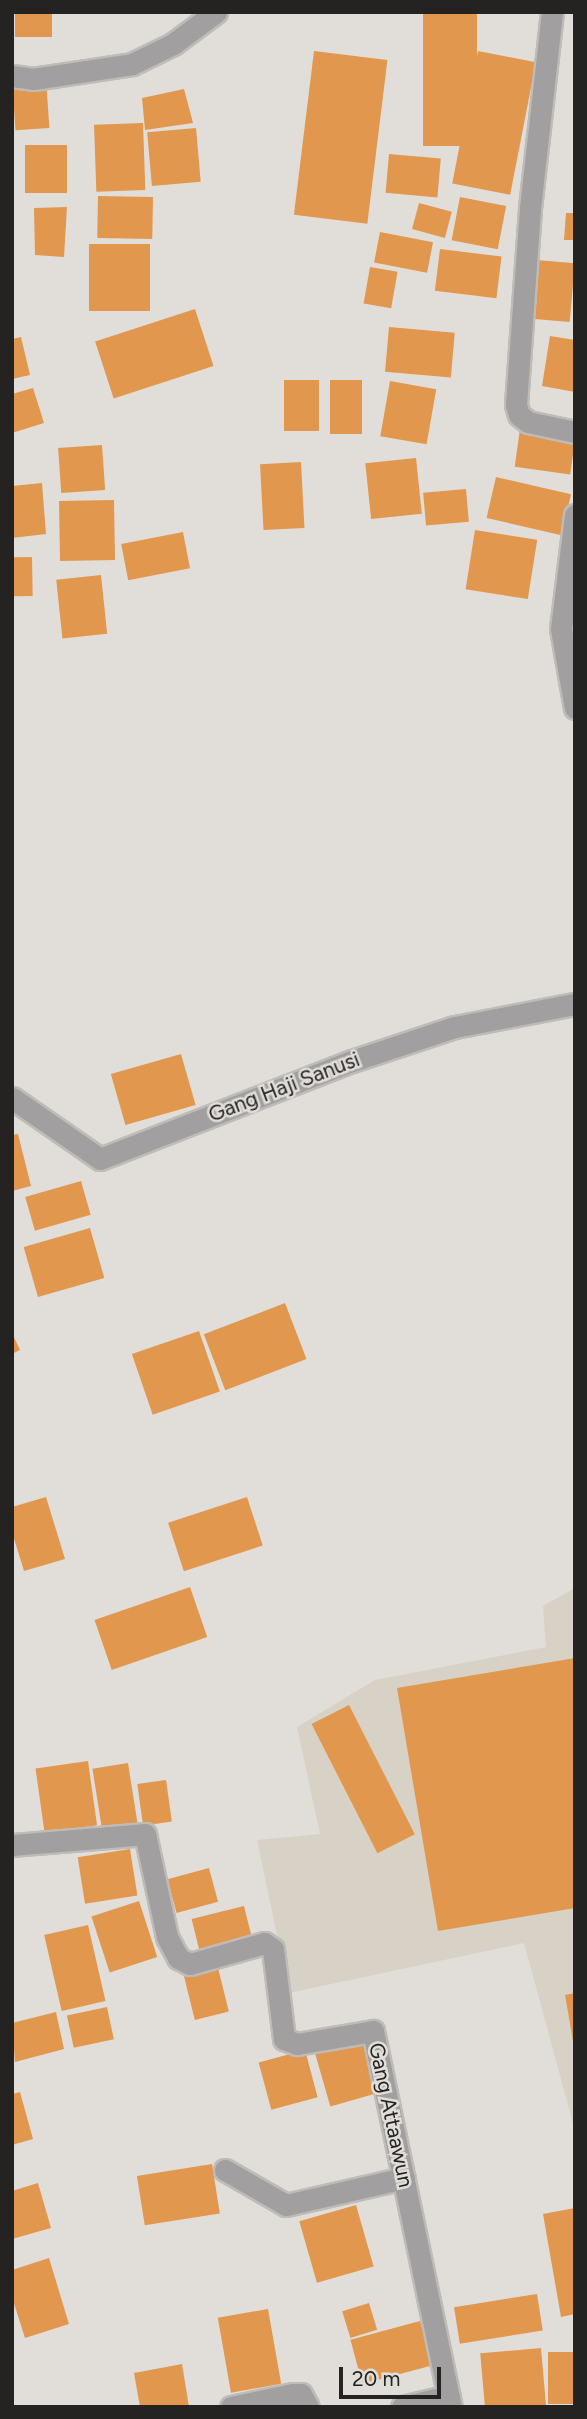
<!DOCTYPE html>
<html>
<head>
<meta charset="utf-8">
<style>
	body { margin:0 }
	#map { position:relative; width:587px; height:2419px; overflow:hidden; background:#e1ded9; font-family:Figtree,sans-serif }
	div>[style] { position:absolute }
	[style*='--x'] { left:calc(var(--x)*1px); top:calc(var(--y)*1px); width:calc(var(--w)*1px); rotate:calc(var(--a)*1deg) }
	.built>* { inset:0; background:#d8d2c6 }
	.building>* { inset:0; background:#e2974e; transform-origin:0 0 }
	.roads { filter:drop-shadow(2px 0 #bfbcb8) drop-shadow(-2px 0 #bfbcb8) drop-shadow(0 2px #bfbcb8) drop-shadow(0 -2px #bfbcb8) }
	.minor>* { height:21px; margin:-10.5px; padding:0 10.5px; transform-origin:10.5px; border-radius:10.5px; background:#a19f9f }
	span { translate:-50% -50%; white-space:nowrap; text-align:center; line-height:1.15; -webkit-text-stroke:5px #e1ded9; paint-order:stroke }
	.street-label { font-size:21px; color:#242321 }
	.frame { position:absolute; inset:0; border:14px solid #242321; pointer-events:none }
	.scale { position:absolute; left:339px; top:2367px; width:102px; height:32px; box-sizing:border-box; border:4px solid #242321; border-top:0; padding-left:9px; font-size:21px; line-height:24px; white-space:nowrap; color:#242321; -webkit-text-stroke:5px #e1ded9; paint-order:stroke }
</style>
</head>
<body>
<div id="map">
	<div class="built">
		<div style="clip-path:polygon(575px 1588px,575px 2131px,524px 1943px,289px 1993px,257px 1840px,320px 1834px,297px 1727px,375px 1680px,546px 1647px,543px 1606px)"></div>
	</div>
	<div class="building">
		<div style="left:15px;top:12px;width:37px;height:25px"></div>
		<div style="left:423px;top:12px;width:54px;height:134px"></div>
		<div style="left:314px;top:51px;width:74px;height:165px;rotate:7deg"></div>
		<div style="left:478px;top:51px;width:59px;height:135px;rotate:11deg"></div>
		<div style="left:46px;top:79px;width:49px;height:34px;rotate:86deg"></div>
		<div style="clip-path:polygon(184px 89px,193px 123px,145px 130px,142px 98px)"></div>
		<div style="left:143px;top:123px;width:67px;height:49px;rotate:88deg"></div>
		<div style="left:196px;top:128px;width:54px;height:49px;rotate:85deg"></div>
		<div style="left:67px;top:145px;width:48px;height:42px;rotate:90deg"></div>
		<div style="left:389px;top:154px;width:52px;height:39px;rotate:5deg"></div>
		<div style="left:98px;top:196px;width:55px;height:42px;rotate:1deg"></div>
		<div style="left:460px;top:197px;width:47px;height:44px;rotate:11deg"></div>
		<div style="left:419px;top:203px;width:34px;height:27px;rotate:15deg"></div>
		<div style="clip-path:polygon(67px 207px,64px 257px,35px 255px,34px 208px)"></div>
		<div style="clip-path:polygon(566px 213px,575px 213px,575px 240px,564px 240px)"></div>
		<div style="left:380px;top:232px;width:54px;height:31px;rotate:11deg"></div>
		<div style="left:89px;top:244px;width:61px;height:67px"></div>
		<div style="left:440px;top:249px;width:62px;height:42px;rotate:7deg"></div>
		<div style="left:537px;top:260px;width:38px;height:59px;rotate:5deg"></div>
		<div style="left:370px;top:267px;width:28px;height:37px;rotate:10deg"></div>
		<div style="left:195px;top:309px;width:60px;height:105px;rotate:72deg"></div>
		<div style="left:389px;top:327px;width:66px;height:45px;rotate:5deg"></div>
		<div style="clip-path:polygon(550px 336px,575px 340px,575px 392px,542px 386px)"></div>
		<div style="clip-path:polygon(21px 337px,30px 375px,12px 379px,12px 339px)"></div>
		<div style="left:284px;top:380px;width:35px;height:51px"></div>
		<div style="left:330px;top:380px;width:32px;height:54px"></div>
		<div style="left:390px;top:381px;width:47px;height:56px;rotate:10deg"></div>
		<div style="clip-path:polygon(33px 388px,44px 423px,12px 433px,12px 394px)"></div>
		<div style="left:520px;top:429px;width:56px;height:38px;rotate:8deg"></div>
		<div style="left:102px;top:445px;width:45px;height:44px;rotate:86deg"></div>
		<div style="left:416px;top:458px;width:56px;height:51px;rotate:84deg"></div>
		<div style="left:301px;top:462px;width:66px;height:41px;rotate:87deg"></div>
		<div style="left:496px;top:477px;width:77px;height:42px;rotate:13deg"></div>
		<div style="clip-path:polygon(42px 483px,46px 534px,12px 538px,12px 486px)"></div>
		<div style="left:466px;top:489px;width:33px;height:43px;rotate:85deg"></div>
		<div style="left:114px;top:500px;width:60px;height:55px;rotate:89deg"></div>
		<div style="left:475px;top:530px;width:63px;height:60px;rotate:9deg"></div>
		<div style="left:183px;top:532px;width:37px;height:63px;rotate:79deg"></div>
		<div style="left:32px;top:557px;width:39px;height:20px;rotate:89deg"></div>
		<div style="left:101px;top:575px;width:59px;height:45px;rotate:84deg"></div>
		<div style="left:181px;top:1054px;width:53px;height:73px;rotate:74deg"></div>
		<div style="clip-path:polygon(18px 1134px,31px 1186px,12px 1191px,12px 1135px)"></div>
		<div style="left:81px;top:1181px;width:35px;height:58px;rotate:74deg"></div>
		<div style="left:90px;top:1228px;width:52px;height:69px;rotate:74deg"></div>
		<div style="left:285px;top:1303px;width:60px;height:87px;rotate:69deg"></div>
		<div style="left:199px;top:1331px;width:64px;height:71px;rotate:71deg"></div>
		<div style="clip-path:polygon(12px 1333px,20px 1350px,12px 1354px)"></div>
		<div style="clip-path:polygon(46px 1497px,65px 1559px,24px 1571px,12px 1532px,12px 1507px)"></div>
		<div style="left:247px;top:1497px;width:51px;height:83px;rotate:72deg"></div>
		<div style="left:190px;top:1587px;width:53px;height:101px;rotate:71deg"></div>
		<div style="clip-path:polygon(575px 1658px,575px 1908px,438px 1931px,397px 1688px)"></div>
		<div style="left:349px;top:1705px;width:145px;height:42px;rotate:63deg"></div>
		<div style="left:88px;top:1761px;width:65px;height:53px;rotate:82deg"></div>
		<div style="left:128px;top:1763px;width:61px;height:36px;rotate:81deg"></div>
		<div style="left:166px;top:1780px;width:42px;height:29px;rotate:82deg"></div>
		<div style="left:130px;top:1849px;width:47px;height:53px;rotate:81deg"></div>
		<div style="left:209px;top:1868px;width:35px;height:43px;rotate:75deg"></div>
		<div style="left:139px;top:1901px;width:59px;height:50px;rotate:72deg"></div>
		<div style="left:244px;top:1906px;width:32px;height:54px;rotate:76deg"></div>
		<div style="left:88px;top:1925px;width:78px;height:45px;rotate:77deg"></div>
		<div style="left:217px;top:1964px;width:49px;height:35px;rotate:76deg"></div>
		<div style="clip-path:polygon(575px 1993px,575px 2041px,573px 2041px,565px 1995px)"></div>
		<div style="left:107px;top:2007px;width:33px;height:41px;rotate:78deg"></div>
		<div style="clip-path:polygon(56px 2012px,64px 2049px,15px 2062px,12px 2023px)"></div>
		<div style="left:362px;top:2032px;width:63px;height:51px;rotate:74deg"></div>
		<div style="left:305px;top:2050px;width:49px;height:48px;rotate:75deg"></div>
		<div style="clip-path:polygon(20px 2092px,33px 2139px,12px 2145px,12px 2094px)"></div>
		<div style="left:212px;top:2164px;width:50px;height:76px;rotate:81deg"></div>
		<div style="clip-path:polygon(38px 2183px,51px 2228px,12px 2239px,12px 2191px)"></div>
		<div style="left:356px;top:2205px;width:64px;height:59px;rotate:74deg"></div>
		<div style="clip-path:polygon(575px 2208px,575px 2314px,561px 2317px,543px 2214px)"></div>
		<div style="clip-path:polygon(49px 2258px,69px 2324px,25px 2338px,12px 2297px,12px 2270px)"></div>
		<div style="left:537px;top:2294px;width:37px;height:84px;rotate:81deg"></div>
		<div style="left:369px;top:2303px;width:28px;height:28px;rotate:73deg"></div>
		<div style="left:268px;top:2309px;width:76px;height:51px;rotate:80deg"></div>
		<div style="left:420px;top:2321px;width:46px;height:72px;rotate:75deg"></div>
		<div style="left:541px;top:2348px;width:59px;height:61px;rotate:85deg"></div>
		<div style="left:575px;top:2352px;width:52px;height:27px;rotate:90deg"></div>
		<div style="clip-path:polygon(182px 2364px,189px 2407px,140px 2407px,134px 2373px)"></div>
	</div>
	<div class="roads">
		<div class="minor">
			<div style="--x:552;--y:12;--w:198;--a:96.4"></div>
			<div style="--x:530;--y:209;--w:196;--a:94.1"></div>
			<div style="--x:516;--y:405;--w:10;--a:73"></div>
			<div style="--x:519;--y:415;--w:11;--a:38"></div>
			<div style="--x:528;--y:422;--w:48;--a:12"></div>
			<div style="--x:12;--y:76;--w:21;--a:8"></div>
			<div style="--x:33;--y:79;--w:100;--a:-8.6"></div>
			<div style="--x:132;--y:64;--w:46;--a:-26"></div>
			<div style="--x:173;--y:44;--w:54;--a:-36.7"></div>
			<div style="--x:575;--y:515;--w:115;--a:97"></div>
			<div style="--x:561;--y:629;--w:80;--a:80"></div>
			<div style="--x:12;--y:1098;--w:107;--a:34.7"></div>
			<div style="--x:100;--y:1159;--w:270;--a:-21.3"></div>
			<div style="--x:352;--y:1061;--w:108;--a:-18.3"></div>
			<div style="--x:455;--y:1027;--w:122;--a:-10.9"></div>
			<div style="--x:12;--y:1845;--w:133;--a:-4.7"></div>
			<div style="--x:145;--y:1834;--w:105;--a:77.9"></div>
			<div style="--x:167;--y:1937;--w:24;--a:62"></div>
			<div style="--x:178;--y:1958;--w:13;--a:27"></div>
			<div style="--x:190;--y:1964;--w:77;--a:-15.8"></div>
			<div style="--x:264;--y:1943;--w:11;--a:34"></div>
			<div style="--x:273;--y:1949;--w:91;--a:83"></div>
			<div style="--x:284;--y:2039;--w:14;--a:21"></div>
			<div style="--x:297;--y:2044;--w:77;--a:-9.7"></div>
			<div style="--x:373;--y:2031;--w:384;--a:78.3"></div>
			<div style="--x:225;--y:2170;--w:70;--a:29.8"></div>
			<div style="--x:286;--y:2205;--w:121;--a:-12.9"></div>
			<div style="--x:231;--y:2407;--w:63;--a:-11.8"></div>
			<div style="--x:293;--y:2394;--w:8;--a:0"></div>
			<div style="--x:301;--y:2394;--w:15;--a:62"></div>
			<div style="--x:402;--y:2407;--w:48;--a:-13.2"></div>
		</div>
	</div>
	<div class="street-label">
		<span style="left:284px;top:1087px;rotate:-21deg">Gang Haji Sanusi</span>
		<span style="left:391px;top:2115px;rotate:78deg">Gang Attaawun</span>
	</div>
	<div class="frame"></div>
	<div class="scale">20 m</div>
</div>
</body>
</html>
